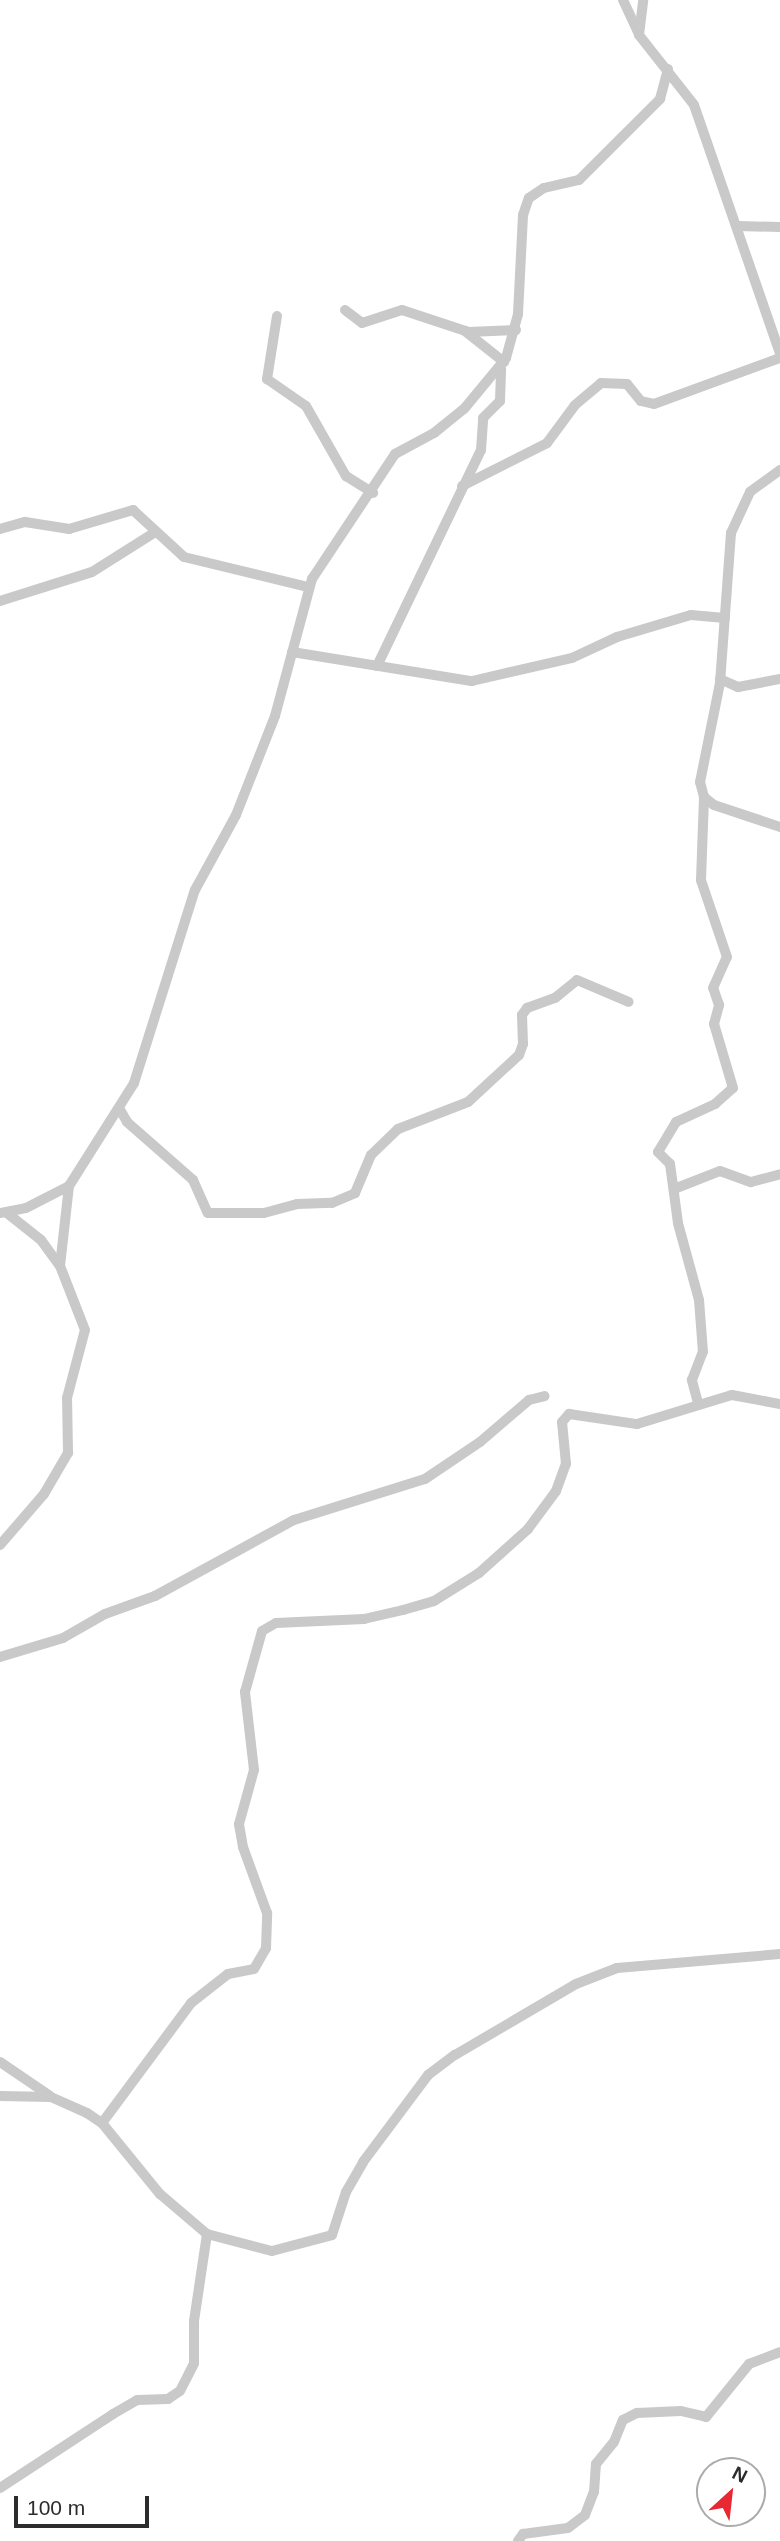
<!DOCTYPE html>
<html>
<head>
<meta charset="utf-8">
<style>
	body { margin:0 }
	#map { position:relative; width:780px; height:2541px; overflow:hidden; background:#fff; font-family:Arial,sans-serif }
	div>[style] { position:absolute }
	[style*='--x'] { left:calc(var(--x)*1px); top:calc(var(--y)*1px); width:calc(var(--w)*1px); rotate:calc(var(--a)*1deg) }
	.minor>* { height:10px; margin:-5px; padding:0 5px; transform-origin:5px; border-radius:5px; background:#c9c9c9 }
	span { translate:-50% -50%; white-space:nowrap; text-align:center; line-height:1.15; -webkit-text-stroke:7px #fff; paint-order:stroke }
	.north { position:absolute; left:696px; top:2457px; width:70px; height:70px; box-sizing:border-box; background:#fff; border:2px solid #ababab; border-radius:50%; rotate:27deg; font-size:19px; font-weight:700; line-height:28px; text-align:center; color:#2c2c2c }
	.north::after { content:''; display:block; margin:auto; width:24px; height:32px; background:#e82934; clip-path:polygon(50% 0,100% 100%,50% 72%,0 100%) }
	.scale { position:absolute; left:14px; top:2496px; width:135px; height:32px; box-sizing:border-box; border:4px solid #2c2c2c; border-top:0; padding-left:9px; font-size:21px; line-height:24px; white-space:nowrap; color:#2c2c2c; -webkit-text-stroke:5px #fff; paint-order:stroke }
</style>
</head>
<body>
<div id="map">
	<div class="minor">
		<div style="--x:623;--y:0;--w:38;--a:65"></div>
		<div style="--x:639;--y:35;--w:89;--a:51.8"></div>
		<div style="--x:694;--y:105;--w:263;--a:70.9"></div>
		<div style="--x:639;--y:35;--w:35;--a:-83"></div>
		<div style="--x:738;--y:226;--w:42;--a:1.4"></div>
		<div style="--x:345;--y:310;--w:21;--a:37"></div>
		<div style="--x:362;--y:323;--w:42;--a:-18"></div>
		<div style="--x:402;--y:310;--w:71;--a:18.2"></div>
		<div style="--x:469;--y:332;--w:47;--a:-2.4"></div>
		<div style="--x:277;--y:316;--w:64;--a:99"></div>
		<div style="--x:267;--y:379;--w:47;--a:34.7"></div>
		<div style="--x:306;--y:406;--w:81;--a:60.3"></div>
		<div style="--x:346;--y:476;--w:32;--a:32"></div>
		<div style="--x:465;--y:331;--w:50;--a:38.5"></div>
		<div style="--x:780;--y:470;--w:37;--a:144"></div>
		<div style="--x:750;--y:492;--w:45;--a:114.9"></div>
		<div style="--x:731;--y:533;--w:150;--a:94.2"></div>
		<div style="--x:720;--y:683;--w:101;--a:101.4"></div>
		<div style="--x:700;--y:782;--w:16;--a:75"></div>
		<div style="--x:704;--y:797;--w:13;--a:39"></div>
		<div style="--x:714;--y:805;--w:70;--a:18.4"></div>
		<div style="--x:462;--y:486;--w:95;--a:-26.8"></div>
		<div style="--x:547;--y:443;--w:47;--a:-53.6"></div>
		<div style="--x:575;--y:405;--w:34;--a:-40"></div>
		<div style="--x:601;--y:383;--w:26;--a:2"></div>
		<div style="--x:627;--y:384;--w:22;--a:51"></div>
		<div style="--x:641;--y:401;--w:13;--a:13"></div>
		<div style="--x:654;--y:404;--w:134;--a:-20.1"></div>
		<div style="--x:0;--y:529;--w:26;--a:-16"></div>
		<div style="--x:25;--y:522;--w:45;--a:9"></div>
		<div style="--x:69;--y:529;--w:67;--a:-16.5"></div>
		<div style="--x:133;--y:510;--w:69;--a:42.7"></div>
		<div style="--x:184;--y:557;--w:128;--a:13.6"></div>
		<div style="--x:0;--y:601;--w:96;--a:-17.5"></div>
		<div style="--x:92;--y:572;--w:73;--a:-32.2"></div>
		<div style="--x:292;--y:652;--w:182;--a:9.2"></div>
		<div style="--x:472;--y:681;--w:103;--a:-13"></div>
		<div style="--x:572;--y:658;--w:50;--a:-25"></div>
		<div style="--x:617;--y:637;--w:77;--a:-16.6"></div>
		<div style="--x:691;--y:615;--w:34;--a:5"></div>
		<div style="--x:377;--y:666;--w:240;--a:-64.3"></div>
		<div style="--x:481;--y:450;--w:32;--a:-86"></div>
		<div style="--x:483;--y:418;--w:24;--a:-45"></div>
		<div style="--x:500;--y:401;--w:32;--a:-88"></div>
		<div style="--x:720;--y:679;--w:20;--a:24"></div>
		<div style="--x:738;--y:687;--w:43;--a:-10.8"></div>
		<div style="--x:119;--y:1108;--w:16;--a:60"></div>
		<div style="--x:127;--y:1122;--w:88;--a:41.3"></div>
		<div style="--x:193;--y:1180;--w:36;--a:66"></div>
		<div style="--x:208;--y:1213;--w:56;--a:0"></div>
		<div style="--x:264;--y:1213;--w:34;--a:-15"></div>
		<div style="--x:297;--y:1204;--w:35;--a:-2"></div>
		<div style="--x:332;--y:1203;--w:25;--a:-23"></div>
		<div style="--x:355;--y:1193;--w:41;--a:-67.2"></div>
		<div style="--x:371;--y:1155;--w:37;--a:-44"></div>
		<div style="--x:398;--y:1129;--w:75;--a:-21.1"></div>
		<div style="--x:468;--y:1102;--w:69;--a:-42.7"></div>
		<div style="--x:519;--y:1055;--w:12;--a:-70"></div>
		<div style="--x:523;--y:1044;--w:29;--a:-92"></div>
		<div style="--x:522;--y:1015;--w:9;--a:-54"></div>
		<div style="--x:527;--y:1008;--w:30;--a:-20"></div>
		<div style="--x:555;--y:998;--w:28;--a:-39"></div>
		<div style="--x:577;--y:980;--w:56;--a:22.9"></div>
		<div style="--x:674;--y:1189;--w:49;--a:-21.4"></div>
		<div style="--x:720;--y:1171;--w:33;--a:20"></div>
		<div style="--x:751;--y:1182;--w:30;--a:-15"></div>
		<div style="--x:0;--y:1213;--w:26;--a:-11"></div>
		<div style="--x:26;--y:1208;--w:48;--a:-27.1"></div>
		<div style="--x:69;--y:1186;--w:122;--a:-57.7"></div>
		<div style="--x:134;--y:1083;--w:202;--a:-72.5"></div>
		<div style="--x:195;--y:890;--w:85;--a:-61.3"></div>
		<div style="--x:236;--y:815;--w:106;--a:-68.5"></div>
		<div style="--x:275;--y:716;--w:142;--a:-74.9"></div>
		<div style="--x:312;--y:579;--w:150;--a:-56.4"></div>
		<div style="--x:395;--y:454;--w:44;--a:-28.3"></div>
		<div style="--x:434;--y:433;--w:38;--a:-39"></div>
		<div style="--x:464;--y:409;--w:66;--a:-50.5"></div>
		<div style="--x:506;--y:358;--w:46;--a:-74.7"></div>
		<div style="--x:518;--y:314;--w:99;--a:-87.1"></div>
		<div style="--x:523;--y:215;--w:18;--a:-71"></div>
		<div style="--x:529;--y:198;--w:18;--a:-34"></div>
		<div style="--x:544;--y:188;--w:36;--a:-13"></div>
		<div style="--x:579;--y:180;--w:115;--a:-45"></div>
		<div style="--x:660;--y:99;--w:31;--a:-75"></div>
		<div style="--x:7;--y:1213;--w:43;--a:38.5"></div>
		<div style="--x:41;--y:1240;--w:31;--a:54"></div>
		<div style="--x:698;--y:1403;--w:24;--a:-105"></div>
		<div style="--x:692;--y:1380;--w:30;--a:-69"></div>
		<div style="--x:703;--y:1352;--w:52;--a:-94.4"></div>
		<div style="--x:699;--y:1300;--w:80;--a:-105.3"></div>
		<div style="--x:678;--y:1223;--w:60;--a:-97.7"></div>
		<div style="--x:670;--y:1164;--w:17;--a:-135"></div>
		<div style="--x:658;--y:1152;--w:35;--a:-59"></div>
		<div style="--x:676;--y:1122;--w:43;--a:-24.8"></div>
		<div style="--x:715;--y:1104;--w:24;--a:-42"></div>
		<div style="--x:733;--y:1088;--w:67;--a:-106.5"></div>
		<div style="--x:714;--y:1024;--w:20;--a:-75"></div>
		<div style="--x:719;--y:1005;--w:18;--a:-109"></div>
		<div style="--x:713;--y:988;--w:34;--a:-66"></div>
		<div style="--x:727;--y:957;--w:81;--a:-108.7"></div>
		<div style="--x:701;--y:880;--w:83;--a:-87.9"></div>
		<div style="--x:0;--y:1545;--w:67;--a:-49.2"></div>
		<div style="--x:44;--y:1494;--w:48;--a:-59.7"></div>
		<div style="--x:68;--y:1453;--w:55;--a:-91"></div>
		<div style="--x:67;--y:1398;--w:70;--a:-75.2"></div>
		<div style="--x:85;--y:1330;--w:69;--a:-111.3"></div>
		<div style="--x:60;--y:1266;--w:81;--a:-83.6"></div>
		<div style="--x:0;--y:1657;--w:66;--a:-16.8"></div>
		<div style="--x:63;--y:1638;--w:48;--a:-29.7"></div>
		<div style="--x:105;--y:1614;--w:53;--a:-19.8"></div>
		<div style="--x:155;--y:1596;--w:158;--a:-28.7"></div>
		<div style="--x:294;--y:1520;--w:137;--a:-17.4"></div>
		<div style="--x:425;--y:1479;--w:66;--a:-33.9"></div>
		<div style="--x:480;--y:1442;--w:65;--a:-40.6"></div>
		<div style="--x:529;--y:1400;--w:16;--a:-14"></div>
		<div style="--x:0;--y:2062;--w:60;--a:34.2"></div>
		<div style="--x:0;--y:2096;--w:51;--a:1.1"></div>
		<div style="--x:51;--y:2097;--w:39;--a:24"></div>
		<div style="--x:87;--y:2113;--w:18;--a:34"></div>
		<div style="--x:102;--y:2123;--w:92;--a:50.8"></div>
		<div style="--x:160;--y:2194;--w:62;--a:40.4"></div>
		<div style="--x:207;--y:2234;--w:67;--a:14.7"></div>
		<div style="--x:272;--y:2251;--w:62;--a:-14.9"></div>
		<div style="--x:332;--y:2235;--w:45;--a:-72"></div>
		<div style="--x:346;--y:2192;--w:34;--a:-60"></div>
		<div style="--x:363;--y:2162;--w:109;--a:-53.2"></div>
		<div style="--x:428;--y:2075;--w:34;--a:-37"></div>
		<div style="--x:455;--y:2055;--w:140;--a:-30.4"></div>
		<div style="--x:576;--y:1984;--w:44;--a:-21.3"></div>
		<div style="--x:617;--y:1968;--w:164;--a:-4.9"></div>
		<div style="--x:102;--y:2123;--w:149;--a:-53.4"></div>
		<div style="--x:191;--y:2003;--w:47;--a:-38.1"></div>
		<div style="--x:228;--y:1974;--w:26;--a:-11"></div>
		<div style="--x:254;--y:1969;--w:24;--a:-60"></div>
		<div style="--x:266;--y:1948;--w:35;--a:-88"></div>
		<div style="--x:267;--y:1913;--w:70;--a:-110"></div>
		<div style="--x:243;--y:1847;--w:23;--a:-100"></div>
		<div style="--x:239;--y:1824;--w:56;--a:-74.5"></div>
		<div style="--x:254;--y:1770;--w:79;--a:-96.6"></div>
		<div style="--x:245;--y:1692;--w:63;--a:-74.4"></div>
		<div style="--x:262;--y:1631;--w:16;--a:-30"></div>
		<div style="--x:276;--y:1623;--w:88;--a:-2.6"></div>
		<div style="--x:364;--y:1619;--w:40;--a:-13"></div>
		<div style="--x:403;--y:1610;--w:32;--a:-16"></div>
		<div style="--x:434;--y:1601;--w:53;--a:-31.9"></div>
		<div style="--x:479;--y:1573;--w:66;--a:-41.9"></div>
		<div style="--x:528;--y:1529;--w:47;--a:-53.6"></div>
		<div style="--x:556;--y:1491;--w:29;--a:-70"></div>
		<div style="--x:566;--y:1464;--w:42;--a:-95.4"></div>
		<div style="--x:562;--y:1422;--w:11;--a:-49"></div>
		<div style="--x:569;--y:1414;--w:69;--a:8.4"></div>
		<div style="--x:637;--y:1424;--w:99;--a:-17"></div>
		<div style="--x:732;--y:1395;--w:49;--a:10.6"></div>
		<div style="--x:0;--y:2488;--w:135;--a:-33.2"></div>
		<div style="--x:113;--y:2414;--w:28;--a:-30"></div>
		<div style="--x:137;--y:2400;--w:31;--a:-2"></div>
		<div style="--x:168;--y:2399;--w:14;--a:-34"></div>
		<div style="--x:180;--y:2391;--w:31;--a:-63"></div>
		<div style="--x:194;--y:2363;--w:42;--a:-90"></div>
		<div style="--x:194;--y:2321;--w:88;--a:-81.5"></div>
		<div style="--x:518;--y:2541;--w:9;--a:-54"></div>
		<div style="--x:523;--y:2534;--w:45;--a:-7.6"></div>
		<div style="--x:568;--y:2528;--w:21;--a:-37"></div>
		<div style="--x:585;--y:2515;--w:25;--a:-69"></div>
		<div style="--x:594;--y:2492;--w:28;--a:-86"></div>
		<div style="--x:596;--y:2464;--w:28;--a:-51"></div>
		<div style="--x:614;--y:2442;--w:24;--a:-68"></div>
		<div style="--x:623;--y:2420;--w:16;--a:-27"></div>
		<div style="--x:637;--y:2413;--w:44;--a:-2.6"></div>
		<div style="--x:681;--y:2411;--w:26;--a:13"></div>
		<div style="--x:706;--y:2417;--w:68;--a:-50.9"></div>
		<div style="--x:749;--y:2364;--w:33;--a:-21"></div>
	</div>
	<div class="north">N</div>
	<div class="scale">100 m</div>
</div>
</body>
</html>
